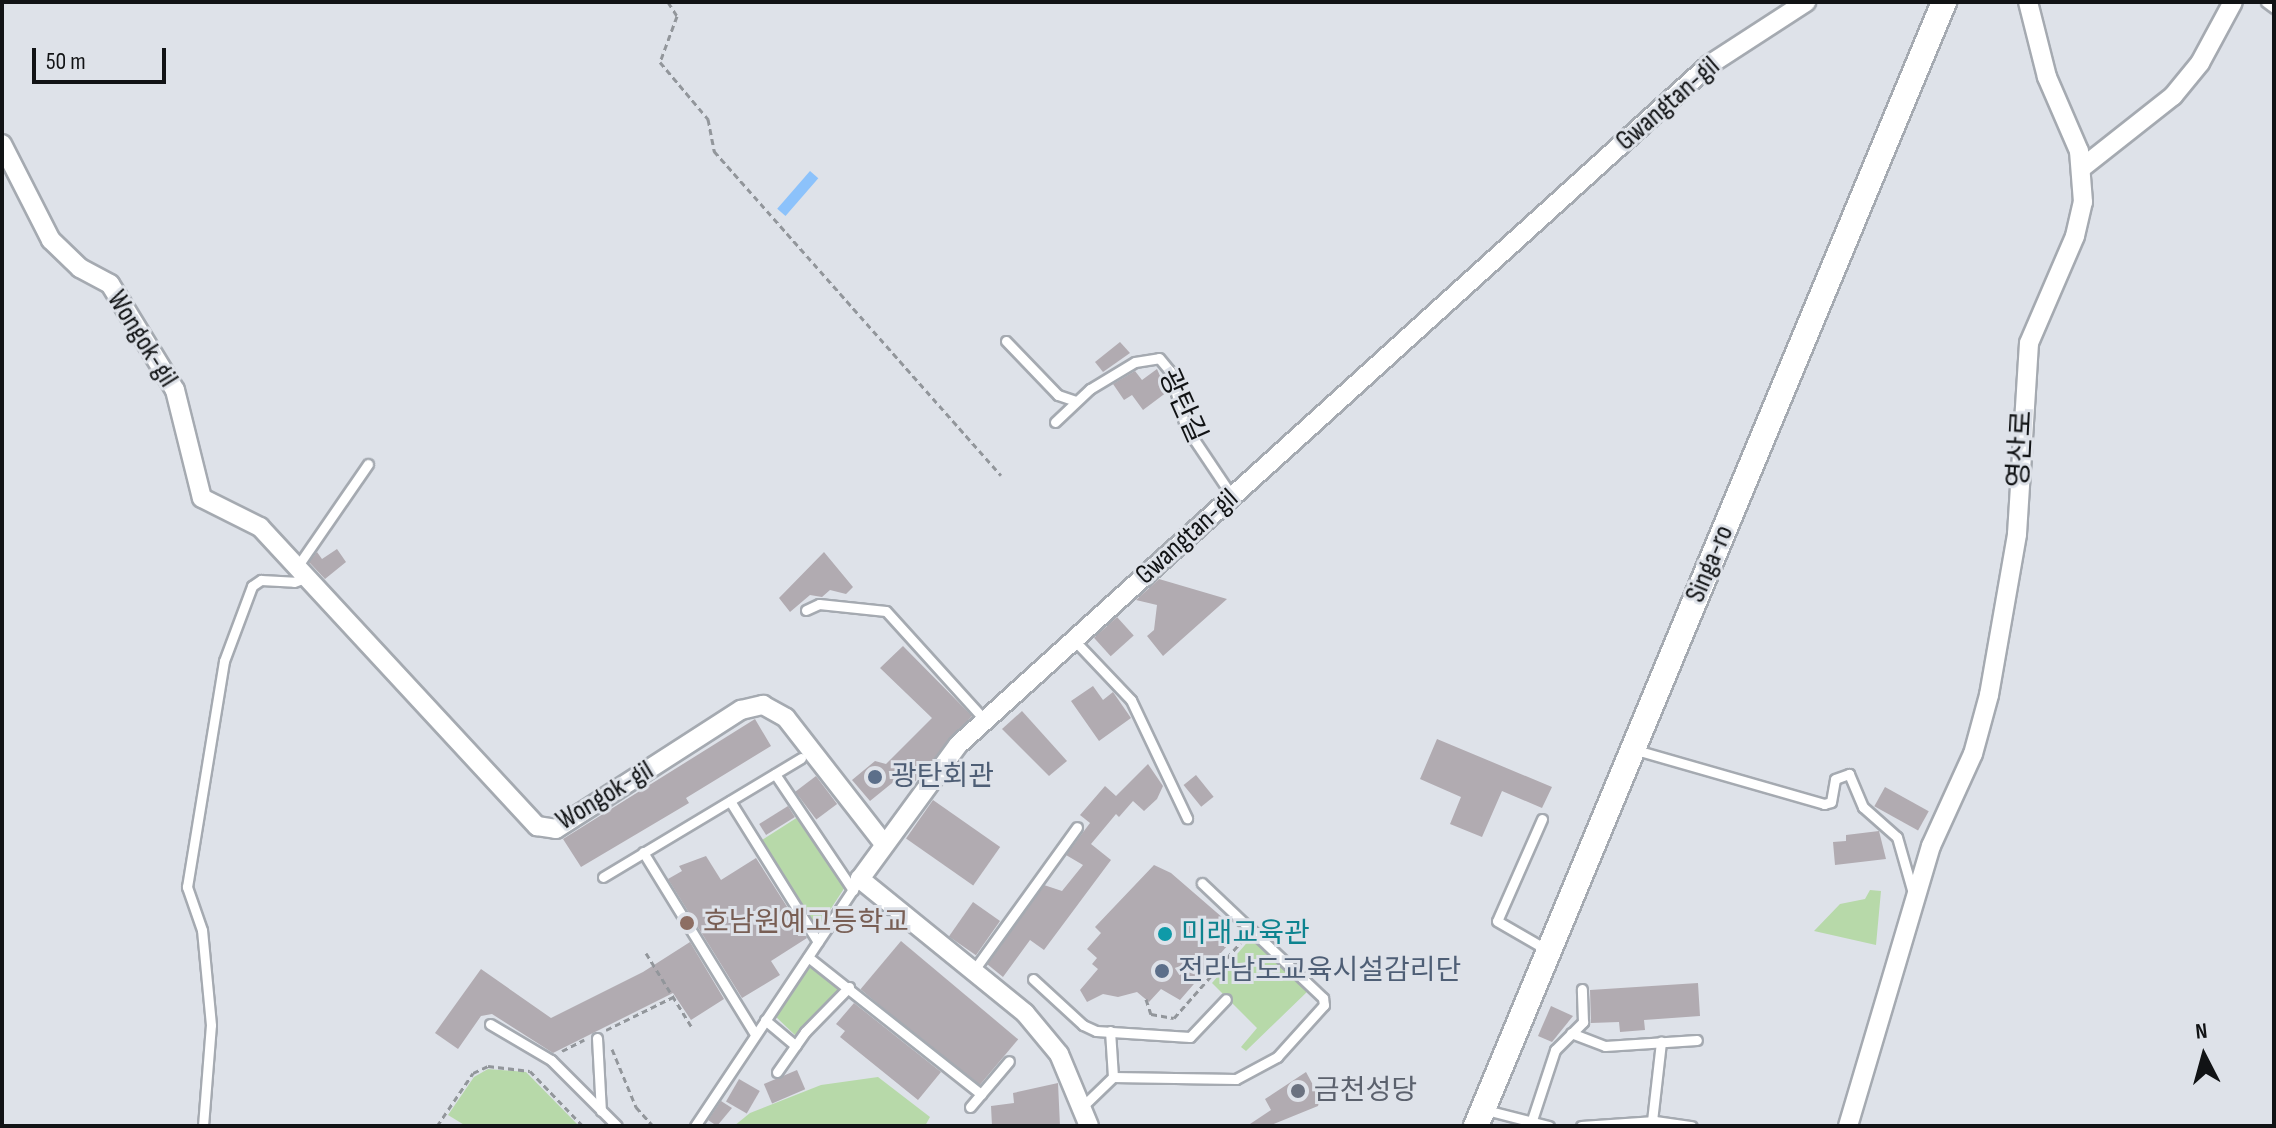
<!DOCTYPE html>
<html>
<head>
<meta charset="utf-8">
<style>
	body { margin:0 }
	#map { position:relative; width:2276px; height:1128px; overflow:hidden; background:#dee2e9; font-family:"Sofia Sans Condensed","Noto Sans KR",sans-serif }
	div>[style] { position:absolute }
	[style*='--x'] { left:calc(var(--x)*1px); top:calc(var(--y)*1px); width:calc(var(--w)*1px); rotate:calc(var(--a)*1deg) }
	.green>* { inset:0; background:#b7d9a9 }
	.water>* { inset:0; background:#8cc2fb; transform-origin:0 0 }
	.building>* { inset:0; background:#b1abb1; transform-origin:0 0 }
	.path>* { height:3px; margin-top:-1.5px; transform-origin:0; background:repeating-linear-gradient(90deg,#92969b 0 6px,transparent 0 10px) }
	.roads { filter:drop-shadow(2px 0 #a5aab1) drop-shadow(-2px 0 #a5aab1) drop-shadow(0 2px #a5aab1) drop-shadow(0 -2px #a5aab1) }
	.lane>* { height:9px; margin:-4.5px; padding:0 4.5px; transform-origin:4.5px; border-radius:4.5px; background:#fff }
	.street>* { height:18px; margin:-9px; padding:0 9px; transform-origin:9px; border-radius:9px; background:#fff }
	.secondary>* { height:24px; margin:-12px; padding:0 12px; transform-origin:12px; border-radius:12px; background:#fff }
	.dots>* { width:22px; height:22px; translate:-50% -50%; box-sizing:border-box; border:4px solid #dee2e9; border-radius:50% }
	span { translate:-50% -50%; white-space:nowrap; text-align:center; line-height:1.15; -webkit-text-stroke:6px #dee2e9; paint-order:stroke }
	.street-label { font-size:28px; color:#111315 }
	.service-label { font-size:28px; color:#4e5e75 }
	.left { translate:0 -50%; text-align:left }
	.education-label { font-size:28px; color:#785e54 }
	.culture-label { font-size:28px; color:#0d838f }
	.worship-label { font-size:28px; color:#5b616d }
	.frame { position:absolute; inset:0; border:4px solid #111315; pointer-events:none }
	.north { position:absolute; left:2164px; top:1016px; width:80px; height:80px; -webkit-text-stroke:6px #dee2e9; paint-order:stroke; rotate:354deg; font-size:22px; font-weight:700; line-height:32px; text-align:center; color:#111315 }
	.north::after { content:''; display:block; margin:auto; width:28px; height:36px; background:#111315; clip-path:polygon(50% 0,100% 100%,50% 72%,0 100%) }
	.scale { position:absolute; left:32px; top:48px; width:134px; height:36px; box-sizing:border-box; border:4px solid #111315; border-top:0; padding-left:10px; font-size:24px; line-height:28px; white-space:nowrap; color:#111315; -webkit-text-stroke:6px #dee2e9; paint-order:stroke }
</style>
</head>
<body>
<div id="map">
	<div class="green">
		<div style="clip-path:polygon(798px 817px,845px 887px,817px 930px,759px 842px)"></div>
		<div style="clip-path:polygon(1870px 890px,1881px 891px,1876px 945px,1814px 931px,1840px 904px,1865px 899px)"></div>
		<div style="clip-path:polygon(1251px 938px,1309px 990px,1246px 1051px,1241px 1047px,1257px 1028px,1212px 983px)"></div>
		<div style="clip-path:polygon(808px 963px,840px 989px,796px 1036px,773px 1014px)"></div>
		<div style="clip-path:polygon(488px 1069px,526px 1072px,579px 1126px,466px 1126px,448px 1115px,474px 1077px)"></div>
		<div style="clip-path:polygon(878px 1077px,930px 1117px,925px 1126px,734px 1126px,750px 1113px,821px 1085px)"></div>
	</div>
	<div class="water">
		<div style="left:810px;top:171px;width:11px;height:50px;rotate:41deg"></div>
	</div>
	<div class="building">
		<div style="clip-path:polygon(1120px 342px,1130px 353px,1103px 372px,1095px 362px)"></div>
		<div style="clip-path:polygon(1157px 369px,1167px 392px,1143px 410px,1132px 395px,1124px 400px,1113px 384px,1135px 371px,1142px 380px)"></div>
		<div style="clip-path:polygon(337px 549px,346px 562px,325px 579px,309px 562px,317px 552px,322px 559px)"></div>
		<div style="clip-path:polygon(824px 552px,853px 587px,846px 594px,830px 590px,822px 597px,810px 595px,790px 612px,779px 598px)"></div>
		<div style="clip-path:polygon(1159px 579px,1227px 599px,1163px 656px,1147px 636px,1154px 630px,1157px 605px,1136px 600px)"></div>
		<div style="left:1117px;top:617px;width:25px;height:31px;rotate:48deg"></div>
		<div style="clip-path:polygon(903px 646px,972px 716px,912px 785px,902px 775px,870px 801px,852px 780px,875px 761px,886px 764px,932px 718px,880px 668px)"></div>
		<div style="clip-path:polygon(1093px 686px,1103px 700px,1113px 692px,1131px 718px,1099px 741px,1071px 701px)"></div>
		<div style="clip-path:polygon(1022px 711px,1067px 761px,1049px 776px,1002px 729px)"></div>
		<div style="clip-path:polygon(755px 719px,771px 746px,686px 798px,689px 803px,581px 867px,563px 839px)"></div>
		<div style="clip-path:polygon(1437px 739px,1552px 787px,1542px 808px,1502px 791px,1482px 837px,1450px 824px,1461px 797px,1420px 779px)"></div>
		<div style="clip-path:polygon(1148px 764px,1163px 786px,1157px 799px,1144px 811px,1133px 801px,1119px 817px,1116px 814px,1091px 844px,1111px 860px,1044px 950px,1030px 940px,1003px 977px,987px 964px,1044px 885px,1062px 891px,1083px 865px,1066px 855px,1090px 823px,1080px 815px,1105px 786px,1116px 796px)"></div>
		<div style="left:1196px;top:775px;width:28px;height:16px;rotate:51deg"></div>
		<div style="left:816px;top:776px;width:35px;height:26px;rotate:53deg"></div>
		<div style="left:1885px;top:787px;width:50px;height:22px;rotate:29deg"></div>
		<div style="left:933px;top:800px;width:82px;height:47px;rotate:35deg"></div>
		<div style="left:788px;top:806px;width:13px;height:34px;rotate:58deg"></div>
		<div style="clip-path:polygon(1879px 831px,1886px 859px,1835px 865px,1833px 842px,1846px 841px,1846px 835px)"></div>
		<div style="clip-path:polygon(706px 856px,721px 880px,756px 858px,807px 938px,771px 961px,780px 975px,742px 998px,668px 879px,682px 871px,679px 866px)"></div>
		<div style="clip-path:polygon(1154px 865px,1171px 873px,1223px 918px,1219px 923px,1234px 938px,1180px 1000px,1161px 989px,1149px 1002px,1137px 992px,1118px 997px,1103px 994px,1087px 1002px,1080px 990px,1098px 969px,1092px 964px,1097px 958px,1087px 949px,1101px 933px,1095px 927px)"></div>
		<div style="left:973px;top:902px;width:33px;height:42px;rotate:35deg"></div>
		<div style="left:901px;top:941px;width:153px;height:63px;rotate:40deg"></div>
		<div style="clip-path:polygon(690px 942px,724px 999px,691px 1020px,673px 993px,553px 1053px,492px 1014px,481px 1016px,458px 1049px,435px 1033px,481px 969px,551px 1018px,643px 972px)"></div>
		<div style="clip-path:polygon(1698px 983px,1700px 1016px,1644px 1020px,1645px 1030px,1620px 1032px,1619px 1022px,1591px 1023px,1590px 990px)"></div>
		<div style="clip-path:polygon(854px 1003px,941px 1072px,918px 1100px,840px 1037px,845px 1031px,836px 1024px)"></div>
		<div style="clip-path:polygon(1551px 1006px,1573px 1016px,1552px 1042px,1538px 1036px)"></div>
		<div style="left:797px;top:1070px;width:21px;height:36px;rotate:67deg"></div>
		<div style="clip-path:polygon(1306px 1072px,1320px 1098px,1318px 1106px,1269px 1126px,1247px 1126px,1271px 1110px,1265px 1099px)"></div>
		<div style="left:739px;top:1079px;width:24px;height:26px;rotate:30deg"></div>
		<div style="clip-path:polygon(1058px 1083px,1060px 1126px,992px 1126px,991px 1106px,1014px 1103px,1013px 1093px)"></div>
		<div style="clip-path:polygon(721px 1101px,732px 1108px,717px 1126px,708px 1120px)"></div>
	</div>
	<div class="path">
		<div style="--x:668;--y:2;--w:17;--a:57"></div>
		<div style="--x:677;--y:16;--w:49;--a:110.3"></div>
		<div style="--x:660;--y:62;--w:75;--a:49.9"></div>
		<div style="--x:708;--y:119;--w:33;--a:79"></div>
		<div style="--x:714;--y:151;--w:433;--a:48.5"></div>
		<div style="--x:646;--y:953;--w:86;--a:58.3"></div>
		<div style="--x:1146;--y:999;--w:16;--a:72"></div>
		<div style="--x:1151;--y:1014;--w:23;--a:10"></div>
		<div style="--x:1174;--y:1018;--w:101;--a:-48.6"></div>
		<div style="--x:606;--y:1030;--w:75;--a:-26.2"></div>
		<div style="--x:612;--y:1049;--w:63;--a:67.5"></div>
		<div style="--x:636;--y:1107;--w:25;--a:48"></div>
		<div style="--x:562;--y:1051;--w:25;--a:-27"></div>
		<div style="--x:437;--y:1126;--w:64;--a:-55.8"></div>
		<div style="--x:473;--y:1073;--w:17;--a:-25"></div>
		<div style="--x:488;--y:1066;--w:42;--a:6.8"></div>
		<div style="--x:530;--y:1071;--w:76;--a:46.1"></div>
	</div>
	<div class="roads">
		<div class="lane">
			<div style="--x:2266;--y:2;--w:10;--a:37"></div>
			<div style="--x:1006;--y:341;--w:75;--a:46.1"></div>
			<div style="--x:1058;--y:395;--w:18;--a:19"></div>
			<div style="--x:1055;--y:422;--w:48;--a:-43.3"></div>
			<div style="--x:1090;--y:389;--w:52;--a:-31"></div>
			<div style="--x:1135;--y:362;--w:24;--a:-9"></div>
			<div style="--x:1159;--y:358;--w:17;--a:50"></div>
			<div style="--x:1170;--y:371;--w:57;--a:74.7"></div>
			<div style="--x:1185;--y:426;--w:84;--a:56.1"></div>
			<div style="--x:297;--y:567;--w:125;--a:-55.4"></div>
			<div style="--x:806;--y:610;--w:14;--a:-25"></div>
			<div style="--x:819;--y:604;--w:67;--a:6"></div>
			<div style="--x:886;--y:611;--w:147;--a:47.8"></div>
			<div style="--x:1074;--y:640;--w:83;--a:46.5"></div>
			<div style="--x:1131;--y:700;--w:131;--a:64.6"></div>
			<div style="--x:1636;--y:750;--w:196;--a:16"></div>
			<div style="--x:1824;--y:804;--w:7;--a:-16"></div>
			<div style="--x:1831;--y:802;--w:23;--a:-80"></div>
			<div style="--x:1835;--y:779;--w:15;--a:-20"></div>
			<div style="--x:1849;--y:774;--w:36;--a:67"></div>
			<div style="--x:1863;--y:807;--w:45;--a:41.4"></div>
			<div style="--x:1897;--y:837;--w:58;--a:74.1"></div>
			<div style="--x:775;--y:774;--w:140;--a:56.1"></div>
			<div style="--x:730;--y:801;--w:166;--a:58"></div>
			<div style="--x:1542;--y:819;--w:111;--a:113.8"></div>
			<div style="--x:1497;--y:921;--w:60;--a:30"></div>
			<div style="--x:643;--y:852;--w:214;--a:58.4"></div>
			<div style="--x:603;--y:877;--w:231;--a:-31"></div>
			<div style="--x:808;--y:957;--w:221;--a:38.4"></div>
			<div style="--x:974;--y:970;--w:176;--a:-54.2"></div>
			<div style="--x:1033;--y:979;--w:68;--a:42.6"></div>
			<div style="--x:1083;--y:1025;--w:14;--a:25"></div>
			<div style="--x:1096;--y:1031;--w:94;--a:3.7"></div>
			<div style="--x:1190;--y:1037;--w:52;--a:-46.5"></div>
			<div style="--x:765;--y:1020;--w:40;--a:40"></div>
			<div style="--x:490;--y:1024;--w:71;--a:30.5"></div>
			<div style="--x:551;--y:1060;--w:93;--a:45"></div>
			<div style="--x:1571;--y:1033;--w:36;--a:21"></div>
			<div style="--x:1605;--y:1046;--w:92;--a:-3.7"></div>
			<div style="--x:597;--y:1038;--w:73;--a:86.9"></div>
			<div style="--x:777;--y:1072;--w:49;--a:-55"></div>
			<div style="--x:805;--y:1032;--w:63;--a:-45.6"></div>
			<div style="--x:1113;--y:1077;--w:123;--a:0.9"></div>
			<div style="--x:1236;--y:1079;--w:47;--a:-28.2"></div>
			<div style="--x:1277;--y:1057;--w:70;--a:-47.9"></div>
			<div style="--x:1324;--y:1005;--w:7;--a:-98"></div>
			<div style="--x:1323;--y:998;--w:167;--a:-136.5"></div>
			<div style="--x:1083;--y:1106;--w:42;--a:-44"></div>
			<div style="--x:1113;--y:1077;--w:46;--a:-93.7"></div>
			<div style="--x:970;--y:1107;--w:60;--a:-49.7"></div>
			<div style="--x:1486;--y:1110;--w:65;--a:14.3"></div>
			<div style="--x:1652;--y:1121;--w:80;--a:-83.5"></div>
			<div style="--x:1531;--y:1123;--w:77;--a:-71.8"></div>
			<div style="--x:1555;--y:1050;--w:40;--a:-45"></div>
			<div style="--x:1583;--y:1022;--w:33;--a:-92"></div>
			<div style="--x:203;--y:1126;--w:101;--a:-85.5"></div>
			<div style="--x:211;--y:1025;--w:95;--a:-95.4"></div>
			<div style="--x:202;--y:930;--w:46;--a:-109.2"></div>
			<div style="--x:187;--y:887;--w:229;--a:-80.7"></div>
			<div style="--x:224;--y:661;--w:80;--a:-69.5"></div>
			<div style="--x:252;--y:586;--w:11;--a:-34"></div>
			<div style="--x:261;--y:580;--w:33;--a:3"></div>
			<div style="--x:294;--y:582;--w:14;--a:-21"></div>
			<div style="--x:695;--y:1126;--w:297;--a:-56.3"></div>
			<div style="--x:1581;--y:1126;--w:74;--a:-3.9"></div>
			<div style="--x:1655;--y:1121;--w:37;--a:8"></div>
		</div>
		<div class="street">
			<div style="--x:2;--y:144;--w:108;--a:63"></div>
			<div style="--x:51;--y:240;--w:40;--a:44"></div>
			<div style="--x:80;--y:268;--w:34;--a:28"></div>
			<div style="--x:110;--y:284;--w:124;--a:58.5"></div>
			<div style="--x:175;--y:390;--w:111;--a:76"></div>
			<div style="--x:202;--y:498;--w:65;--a:26.6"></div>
			<div style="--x:260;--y:527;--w:408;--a:47.2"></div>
			<div style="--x:537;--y:826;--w:19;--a:9"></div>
			<div style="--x:556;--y:829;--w:220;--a:-32.8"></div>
			<div style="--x:741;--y:710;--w:23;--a:-13"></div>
			<div style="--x:763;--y:705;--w:26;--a:29"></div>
			<div style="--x:786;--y:718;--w:160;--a:52.1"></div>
			<div style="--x:2083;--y:167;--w:115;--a:-38.3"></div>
			<div style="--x:2173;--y:96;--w:43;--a:-50.7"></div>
			<div style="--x:2200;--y:63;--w:69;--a:-61.6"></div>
			<div style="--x:1089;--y:1126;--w:78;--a:-112.6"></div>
			<div style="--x:1059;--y:1054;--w:53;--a:-129.7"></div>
			<div style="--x:1025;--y:1013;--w:213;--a:-140.9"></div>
			<div style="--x:860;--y:879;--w:166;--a:-53.8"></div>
			<div style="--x:958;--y:745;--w:1013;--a:-42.16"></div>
			<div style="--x:1709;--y:65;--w:116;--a:-33"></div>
			<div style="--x:1848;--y:1126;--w:292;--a:-73.5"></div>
			<div style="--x:1931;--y:846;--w:101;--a:-65.5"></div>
			<div style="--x:1973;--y:754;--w:61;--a:-74.8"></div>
			<div style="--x:1989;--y:695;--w:163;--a:-80.1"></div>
			<div style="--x:2017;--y:534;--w:191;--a:-86.4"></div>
			<div style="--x:2029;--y:343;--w:116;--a:-66.7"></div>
			<div style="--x:2075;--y:236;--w:35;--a:-77"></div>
			<div style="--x:2083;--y:202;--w:51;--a:-94.5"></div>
			<div style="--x:2079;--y:151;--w:81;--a:-113.4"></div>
			<div style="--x:2047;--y:77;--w:77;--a:-104.2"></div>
		</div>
		<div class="secondary">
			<div style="--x:1476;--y:1126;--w:1218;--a:-67.39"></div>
		</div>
	</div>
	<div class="dots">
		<div style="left:875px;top:777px;background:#5c6f8a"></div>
		<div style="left:687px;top:923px;background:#8d6e63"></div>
		<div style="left:1165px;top:934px;background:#0f9aa8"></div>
		<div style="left:1162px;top:971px;background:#5c6f8a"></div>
		<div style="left:1298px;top:1091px;background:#6b7280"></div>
	</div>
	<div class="street-label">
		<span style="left:1668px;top:104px;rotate:-41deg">Gwangtan-gil</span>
		<span style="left:142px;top:339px;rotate:58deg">Wongok-gil</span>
		<span style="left:1182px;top:406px;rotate:66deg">광탄길</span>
		<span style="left:2021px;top:449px;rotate:-87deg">영산로</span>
		<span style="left:1187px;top:537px;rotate:-42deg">Gwangtan-gil</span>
		<span style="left:1710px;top:564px;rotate:-67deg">Singa-ro</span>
		<span style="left:605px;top:796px;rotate:-31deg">Wongok-gil</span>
	</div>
	<div class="service-label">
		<span class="left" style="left:891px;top:777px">광탄회관</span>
		<span class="left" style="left:1178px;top:971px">전라남도교육시설감리단</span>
	</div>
	<div class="education-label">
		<span class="left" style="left:703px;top:923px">호남원예고등학교</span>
	</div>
	<div class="culture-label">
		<span class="left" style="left:1181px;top:934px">미래교육관</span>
	</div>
	<div class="worship-label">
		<span class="left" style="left:1314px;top:1091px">금천성당</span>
	</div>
	<div class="frame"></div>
	<div class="north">N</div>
	<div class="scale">50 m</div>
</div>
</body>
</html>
